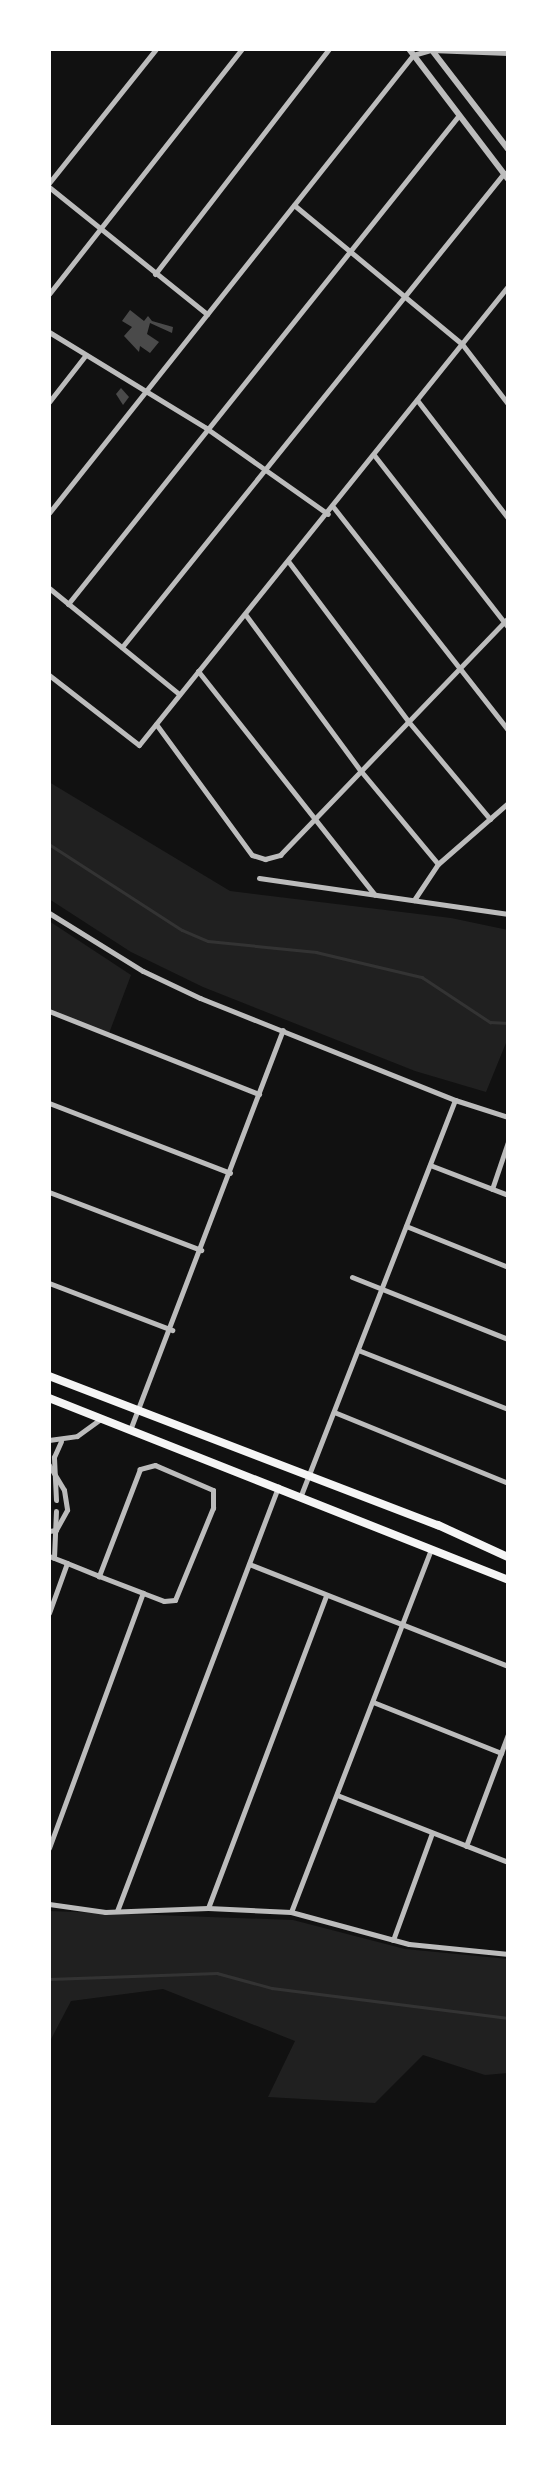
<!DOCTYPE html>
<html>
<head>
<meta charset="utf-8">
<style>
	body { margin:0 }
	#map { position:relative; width:557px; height:2476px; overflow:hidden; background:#111; font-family:"PT Sans Narrow",sans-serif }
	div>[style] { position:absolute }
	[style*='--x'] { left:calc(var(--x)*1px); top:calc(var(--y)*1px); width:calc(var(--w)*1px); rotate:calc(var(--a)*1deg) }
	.green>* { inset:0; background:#202020 }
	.stream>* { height:2.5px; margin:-1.25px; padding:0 1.25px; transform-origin:1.25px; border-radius:1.25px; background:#333 }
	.building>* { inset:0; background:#4a4a4a }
	.minor>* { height:5px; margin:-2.5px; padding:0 2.5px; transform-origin:2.5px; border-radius:2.5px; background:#bcbcbc }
	.tertiary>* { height:6px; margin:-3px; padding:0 3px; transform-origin:3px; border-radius:3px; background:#bcbcbc }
	.primary>* { height:8px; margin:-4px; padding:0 4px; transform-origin:4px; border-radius:4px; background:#f5f5f5 }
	span { translate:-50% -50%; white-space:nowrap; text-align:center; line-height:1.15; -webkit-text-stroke:7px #fff; paint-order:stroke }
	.frame { position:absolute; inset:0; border:51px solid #fff; pointer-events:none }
</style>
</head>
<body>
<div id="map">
	<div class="green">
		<div style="clip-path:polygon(49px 782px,230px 891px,451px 918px,508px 930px,508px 1038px,486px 1092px,415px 1071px,203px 987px,131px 952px,49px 899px)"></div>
		<div style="clip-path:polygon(49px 921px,131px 975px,108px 1036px,49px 1009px)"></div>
		<div style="clip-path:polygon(49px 1911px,293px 1920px,405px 1949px,508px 1959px,508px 2073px,485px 2075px,423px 2055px,375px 2103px,268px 2097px,295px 2041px,163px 1989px,71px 2001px,49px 2043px)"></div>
	</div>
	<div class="stream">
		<div style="--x:49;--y:844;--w:158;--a:32.9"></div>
		<div style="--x:182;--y:930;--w:28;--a:23"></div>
		<div style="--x:208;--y:941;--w:109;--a:5.8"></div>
		<div style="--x:316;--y:952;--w:109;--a:13.3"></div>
		<div style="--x:422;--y:977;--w:82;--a:33.5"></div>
		<div style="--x:490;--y:1022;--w:18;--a:3"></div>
		<div style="--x:49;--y:1979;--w:168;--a:-2"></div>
		<div style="--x:217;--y:1973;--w:57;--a:15.3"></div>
		<div style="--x:272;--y:1988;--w:238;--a:7.2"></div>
	</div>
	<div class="building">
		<div style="clip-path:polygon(130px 310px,144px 321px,148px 316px,152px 321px,173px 327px,172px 333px,150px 323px,147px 334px,159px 342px,150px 353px,140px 346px,139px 352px,124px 336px,132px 327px,122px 321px)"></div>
		<div style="clip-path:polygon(121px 388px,129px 397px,123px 405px,116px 394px)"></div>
	</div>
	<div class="minor">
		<div style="--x:49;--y:183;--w:171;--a:-51.4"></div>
		<div style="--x:49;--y:187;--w:203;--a:38.8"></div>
		<div style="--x:294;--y:205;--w:218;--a:39.6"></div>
		<div style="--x:462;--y:344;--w:76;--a:52.5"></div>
		<div style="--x:155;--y:274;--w:284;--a:-52.3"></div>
		<div style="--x:49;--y:294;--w:312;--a:-51.8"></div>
		<div style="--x:49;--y:332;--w:184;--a:31.4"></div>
		<div style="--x:206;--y:428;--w:149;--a:35.2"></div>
		<div style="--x:417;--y:400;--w:149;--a:52.4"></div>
		<div style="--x:49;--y:402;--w:58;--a:-52"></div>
		<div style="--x:374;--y:455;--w:218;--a:52.1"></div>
		<div style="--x:334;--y:508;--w:282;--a:51.9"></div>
		<div style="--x:49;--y:513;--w:585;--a:-51.52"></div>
		<div style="--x:413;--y:55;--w:19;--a:-16"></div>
		<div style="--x:431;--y:50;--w:77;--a:2.2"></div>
		<div style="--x:288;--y:561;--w:200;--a:53.1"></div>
		<div style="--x:408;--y:721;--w:128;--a:50.1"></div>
		<div style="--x:49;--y:588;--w:168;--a:39.2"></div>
		<div style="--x:68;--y:604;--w:626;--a:-51.35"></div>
		<div style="--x:245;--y:614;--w:194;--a:53.6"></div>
		<div style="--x:360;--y:770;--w:122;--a:50.3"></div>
		<div style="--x:122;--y:647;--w:609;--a:-51.13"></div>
		<div style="--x:198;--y:671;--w:285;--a:51.7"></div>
		<div style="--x:49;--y:675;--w:114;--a:37.9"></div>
		<div style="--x:139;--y:745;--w:589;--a:-51.2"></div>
		<div style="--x:156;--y:724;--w:162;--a:53.8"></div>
		<div style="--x:252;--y:855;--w:14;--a:17"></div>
		<div style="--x:265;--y:859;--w:16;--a:-15"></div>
		<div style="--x:280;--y:855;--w:329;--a:-46.1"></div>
		<div style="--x:259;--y:878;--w:252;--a:8.2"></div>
		<div style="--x:414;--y:900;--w:43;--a:-56.3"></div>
		<div style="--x:438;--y:864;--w:93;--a:-41.1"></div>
		<div style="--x:49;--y:913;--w:110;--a:31.7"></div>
		<div style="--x:143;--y:971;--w:63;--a:25.3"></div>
		<div style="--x:200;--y:998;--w:275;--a:21.8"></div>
		<div style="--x:455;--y:1100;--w:56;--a:17.8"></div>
		<div style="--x:49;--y:1011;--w:226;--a:21.6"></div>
		<div style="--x:49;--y:1103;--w:194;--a:21.1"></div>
		<div style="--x:430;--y:1165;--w:84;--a:21"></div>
		<div style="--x:492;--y:1189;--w:50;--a:-71.2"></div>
		<div style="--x:49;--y:1192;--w:163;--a:20.9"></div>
		<div style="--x:406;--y:1226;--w:110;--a:21.9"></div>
		<div style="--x:352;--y:1277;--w:168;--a:21.7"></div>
		<div style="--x:49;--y:1283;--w:132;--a:20.9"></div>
		<div style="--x:358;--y:1350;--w:161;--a:21.5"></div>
		<div style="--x:334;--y:1412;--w:188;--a:22.2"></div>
		<div style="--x:130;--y:1430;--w:428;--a:-69.1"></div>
		<div style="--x:49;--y:1440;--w:28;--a:-8"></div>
		<div style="--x:77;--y:1436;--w:29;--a:-36"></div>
		<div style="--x:49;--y:1465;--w:29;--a:59"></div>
		<div style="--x:64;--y:1490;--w:20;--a:81"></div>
		<div style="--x:67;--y:1510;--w:23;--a:119"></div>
		<div style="--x:56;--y:1530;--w:7;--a:172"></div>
		<div style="--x:301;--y:1495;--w:424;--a:-68.7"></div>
		<div style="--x:56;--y:1500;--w:43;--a:-92.7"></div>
		<div style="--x:54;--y:1457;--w:17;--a:-66"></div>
		<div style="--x:49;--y:1556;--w:19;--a:21"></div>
		<div style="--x:67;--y:1563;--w:35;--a:22"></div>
		<div style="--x:99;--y:1576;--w:47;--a:21.1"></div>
		<div style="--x:143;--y:1593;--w:22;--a:21"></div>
		<div style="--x:164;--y:1601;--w:11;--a:-5"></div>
		<div style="--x:175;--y:1600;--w:100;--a:-67.6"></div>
		<div style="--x:213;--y:1508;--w:18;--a:-90"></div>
		<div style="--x:213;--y:1490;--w:63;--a:-156.7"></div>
		<div style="--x:155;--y:1465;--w:16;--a:165"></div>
		<div style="--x:140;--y:1469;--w:115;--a:111"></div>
		<div style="--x:54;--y:1558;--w:47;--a:-87.6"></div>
		<div style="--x:249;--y:1564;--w:278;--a:21.5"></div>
		<div style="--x:49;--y:1613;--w:53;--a:-70.2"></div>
		<div style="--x:373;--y:1702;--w:138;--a:21.7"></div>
		<div style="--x:337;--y:1795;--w:184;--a:21.4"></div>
		<div style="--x:466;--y:1846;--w:120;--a:-69.4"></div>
		<div style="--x:49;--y:1848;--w:272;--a:-69.8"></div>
		<div style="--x:49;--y:1904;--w:57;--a:8.1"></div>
		<div style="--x:105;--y:1912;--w:103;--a:-2.2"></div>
		<div style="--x:208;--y:1908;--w:83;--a:2.8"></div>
		<div style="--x:291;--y:1912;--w:122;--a:15.2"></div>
		<div style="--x:409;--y:1944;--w:100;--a:5.8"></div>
		<div style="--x:208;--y:1908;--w:334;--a:-69.3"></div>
		<div style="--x:117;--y:1911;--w:454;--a:-69.2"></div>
		<div style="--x:291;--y:1912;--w:389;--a:-68.9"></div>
		<div style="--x:393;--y:1940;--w:114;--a:-70"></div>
	</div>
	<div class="tertiary">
		<div style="--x:409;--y:49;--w:163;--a:52.7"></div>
		<div style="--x:431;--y:49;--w:126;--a:52.4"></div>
	</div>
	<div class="primary">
		<div style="--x:49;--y:1376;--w:417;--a:21"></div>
		<div style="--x:438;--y:1525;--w:77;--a:24.6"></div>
		<div style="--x:49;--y:1398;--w:494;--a:21.6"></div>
	</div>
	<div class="frame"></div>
</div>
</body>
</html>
